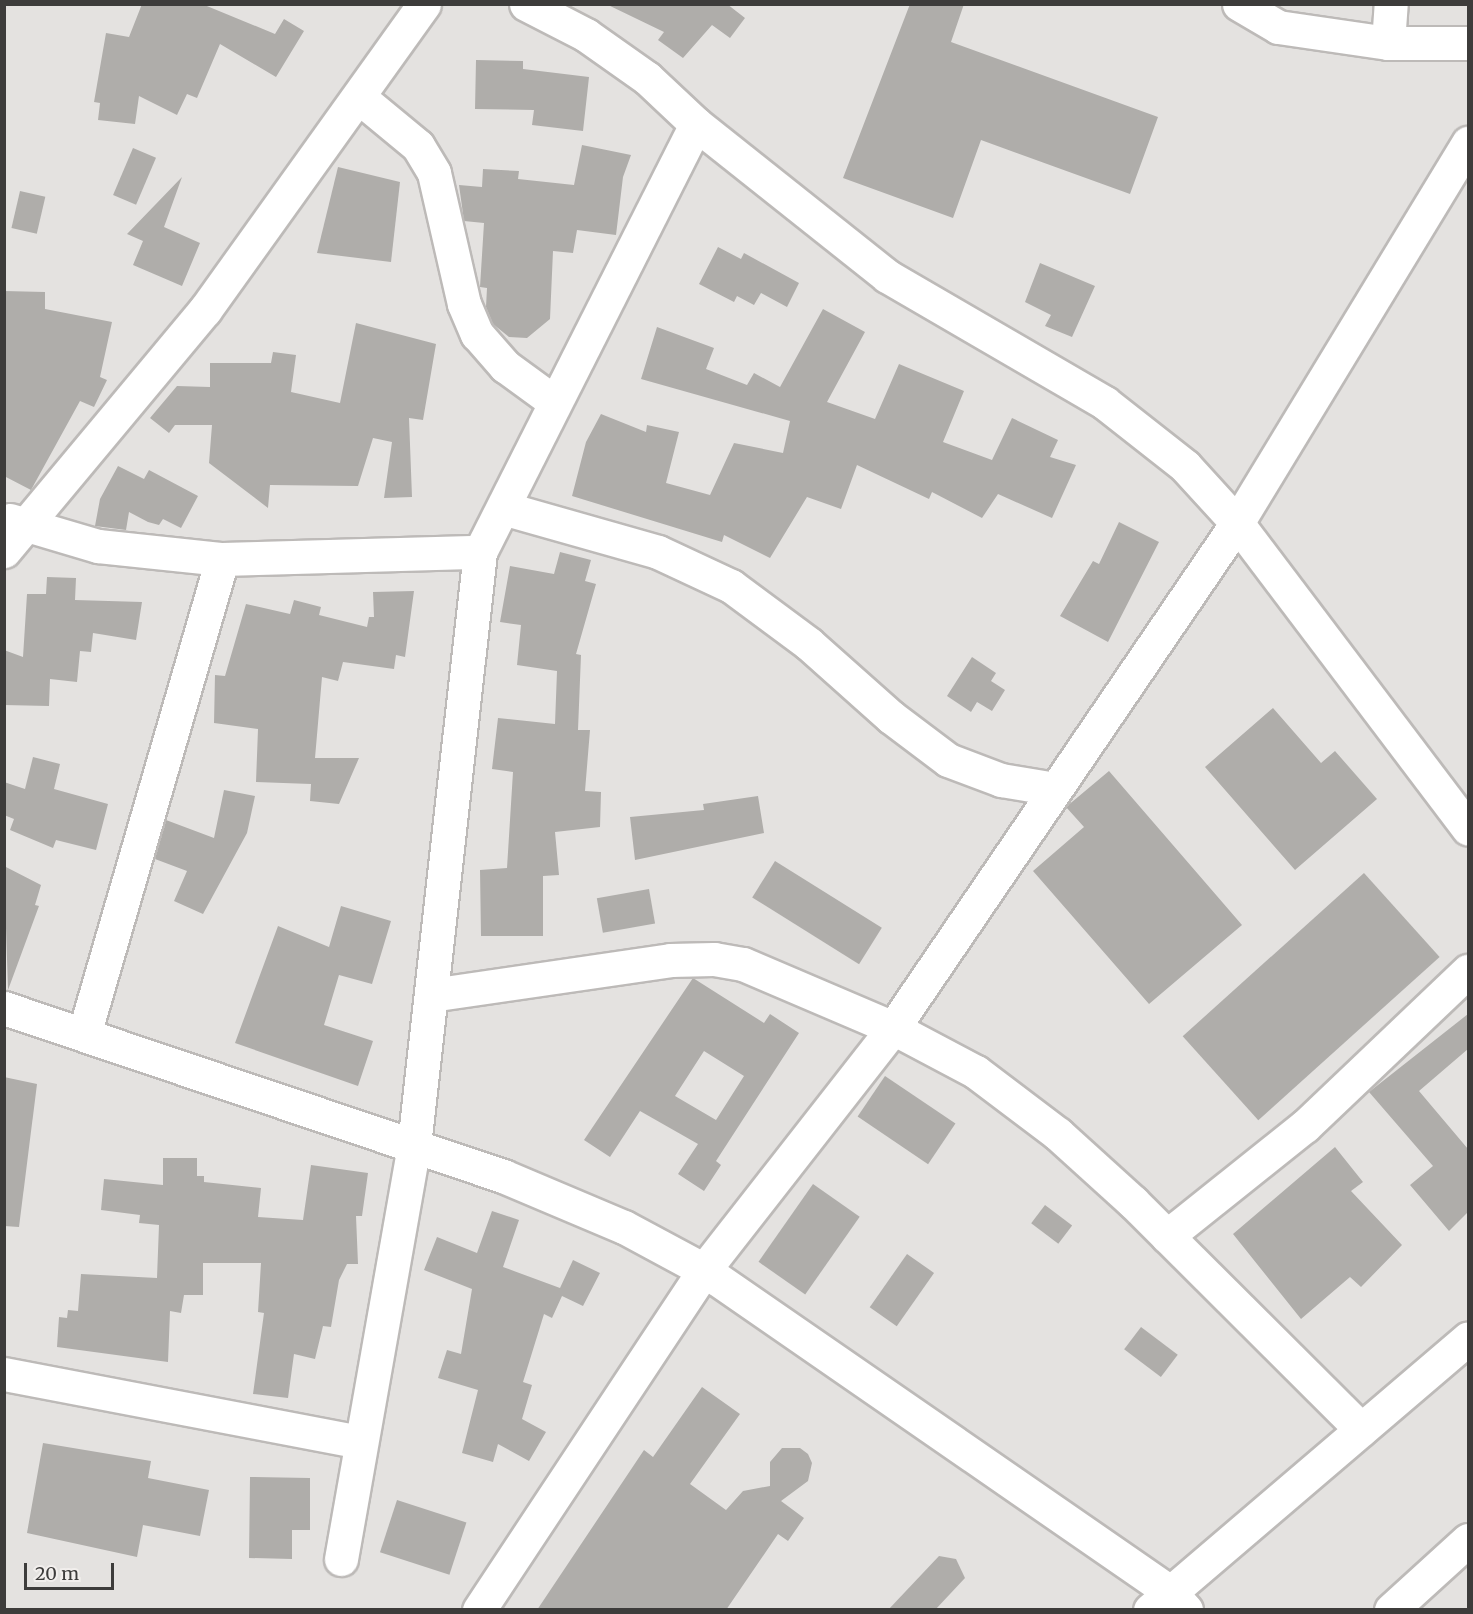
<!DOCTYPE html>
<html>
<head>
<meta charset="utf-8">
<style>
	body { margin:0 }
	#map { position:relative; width:1473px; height:1614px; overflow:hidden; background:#e4e2e0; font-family:Merriweather,serif }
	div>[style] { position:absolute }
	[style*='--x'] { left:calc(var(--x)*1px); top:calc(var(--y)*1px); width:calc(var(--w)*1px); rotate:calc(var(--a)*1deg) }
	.building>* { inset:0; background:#afadaa; transform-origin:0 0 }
	.roads { filter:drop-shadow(2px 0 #bdbab8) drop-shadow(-2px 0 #bdbab8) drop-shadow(0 2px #bdbab8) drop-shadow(0 -2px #bdbab8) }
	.street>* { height:33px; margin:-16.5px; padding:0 16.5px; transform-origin:16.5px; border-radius:16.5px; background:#fff }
	.primary>* { height:33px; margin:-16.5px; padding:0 16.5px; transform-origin:16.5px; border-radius:16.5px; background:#fff }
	span { translate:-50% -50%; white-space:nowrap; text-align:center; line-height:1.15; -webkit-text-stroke:6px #f2efed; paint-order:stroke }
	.frame { position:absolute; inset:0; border:6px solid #3d3c3b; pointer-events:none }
	.scale { position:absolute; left:24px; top:1563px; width:90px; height:27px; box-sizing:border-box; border:3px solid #3d3c3b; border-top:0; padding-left:8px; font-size:18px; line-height:21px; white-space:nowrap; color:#3d3c3b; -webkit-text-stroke:4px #f2efed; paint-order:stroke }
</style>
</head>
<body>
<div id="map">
	<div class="building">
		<div style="clip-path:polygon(142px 4px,202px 4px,275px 34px,284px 19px,304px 31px,276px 77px,220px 44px,197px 98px,187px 94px,177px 115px,139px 96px,135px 124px,98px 120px,100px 103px,94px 102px,106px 33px,129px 37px)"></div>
		<div style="clip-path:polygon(606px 4px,727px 4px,745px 18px,730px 38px,712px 25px,683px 58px,658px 40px,664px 32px)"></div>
		<div style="clip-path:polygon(910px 4px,964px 4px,951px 42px,1158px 117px,1130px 194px,981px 140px,953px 218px,843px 178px)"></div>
		<div style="clip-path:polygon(476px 60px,523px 61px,523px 69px,589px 77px,583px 131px,532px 125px,534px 110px,475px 109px)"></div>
		<div style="clip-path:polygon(582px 145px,631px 155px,623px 177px,616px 235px,577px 230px,573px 253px,553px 251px,550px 319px,527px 338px,509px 337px,493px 324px,486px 307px,487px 288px,480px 287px,484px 223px,464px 221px,459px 185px,482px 187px,483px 169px,519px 171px,518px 179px,574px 185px)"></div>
		<div style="left:133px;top:148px;width:25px;height:51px;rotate:23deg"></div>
		<div style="clip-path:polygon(338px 167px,400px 182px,391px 262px,317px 253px)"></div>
		<div style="clip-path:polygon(182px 177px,164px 227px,200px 243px,182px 286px,133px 265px,143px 241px,127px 234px)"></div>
		<div style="left:20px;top:191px;width:26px;height:38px;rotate:13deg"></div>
		<div style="clip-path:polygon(718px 247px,741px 259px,744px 253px,799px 283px,787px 307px,761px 293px,754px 305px,737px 296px,734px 302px,699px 284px)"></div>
		<div style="clip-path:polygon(1040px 263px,1095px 286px,1072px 337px,1045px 326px,1051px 315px,1025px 302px)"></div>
		<div style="clip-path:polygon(4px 291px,45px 292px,45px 309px,112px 322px,100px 377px,107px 380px,94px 407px,80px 401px,31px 490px,4px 476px)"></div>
		<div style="clip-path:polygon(823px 309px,865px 332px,827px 402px,875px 419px,899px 364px,964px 391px,943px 442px,992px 460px,1012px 418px,1058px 440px,1050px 457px,1076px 465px,1052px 518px,998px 494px,982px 518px,932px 492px,929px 499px,857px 465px,841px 509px,807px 497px,770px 558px,724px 535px,722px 542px,572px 496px,586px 442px,601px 414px,646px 432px,647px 425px,679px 432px,666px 483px,710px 495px,734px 443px,783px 453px,790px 421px,641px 379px,657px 327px,714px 348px,706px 369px,747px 385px,754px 373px,780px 387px)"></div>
		<div style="clip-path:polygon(356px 323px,436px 344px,423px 420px,409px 418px,412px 497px,384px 498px,392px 442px,373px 438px,358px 486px,270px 485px,268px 508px,209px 463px,212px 425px,175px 425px,169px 433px,150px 418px,177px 386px,210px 387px,210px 363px,271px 363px,273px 352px,296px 355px,291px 392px,340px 403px)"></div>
		<div style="clip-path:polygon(118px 466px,144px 479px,149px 470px,198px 496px,181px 528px,163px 519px,159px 525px,148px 522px,129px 512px,126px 530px,95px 526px,100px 499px)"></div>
		<div style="clip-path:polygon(1119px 522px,1159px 542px,1108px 642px,1060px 616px,1093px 561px,1099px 564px)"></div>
		<div style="clip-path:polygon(560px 552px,591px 560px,585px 581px,596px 584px,576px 654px,581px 655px,578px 730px,590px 730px,585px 791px,601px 792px,600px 827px,555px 832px,559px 875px,543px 876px,543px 936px,481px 936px,480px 870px,507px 868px,513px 772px,492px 769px,498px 718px,555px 724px,557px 671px,517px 665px,521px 625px,500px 622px,510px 566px,554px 574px)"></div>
		<div style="clip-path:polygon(47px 577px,76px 578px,75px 600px,142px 602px,136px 640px,93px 633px,91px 652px,80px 651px,77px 682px,50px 679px,49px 706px,4px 705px,4px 650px,23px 657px,27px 594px,46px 594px)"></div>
		<div style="clip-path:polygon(414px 591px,405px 657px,396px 655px,394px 669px,343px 662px,338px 681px,322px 677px,315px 758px,359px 758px,339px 804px,310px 801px,311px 784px,256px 782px,258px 729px,214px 723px,215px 675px,225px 676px,246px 604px,290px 614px,294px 600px,321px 607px,319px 615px,367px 627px,369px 617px,374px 617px,373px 592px)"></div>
		<div style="clip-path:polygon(972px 657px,996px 673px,991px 681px,1005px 690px,992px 711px,977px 702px,971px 712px,947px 696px)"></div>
		<div style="clip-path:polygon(1273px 708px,1321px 763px,1335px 751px,1377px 799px,1295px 870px,1205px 767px)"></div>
		<div style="clip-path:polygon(33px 757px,60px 764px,54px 789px,108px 804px,96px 850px,56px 840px,53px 848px,10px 830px,14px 819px,4px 815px,4px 782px,25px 789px)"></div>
		<div style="clip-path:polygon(1109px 771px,1242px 925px,1149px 1004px,1033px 871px,1084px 827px,1066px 807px)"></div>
		<div style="clip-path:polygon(224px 790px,255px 796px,247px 833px,203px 914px,174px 901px,187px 871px,155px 859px,166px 820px,214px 838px)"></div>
		<div style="clip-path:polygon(758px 796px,764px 833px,635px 860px,630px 817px,704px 810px,703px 804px)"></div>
		<div style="left:775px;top:861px;width:126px;height:43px;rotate:32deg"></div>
		<div style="clip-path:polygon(4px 866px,41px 885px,35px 905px,39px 906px,8px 990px)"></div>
		<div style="left:1364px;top:873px;width:113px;height:244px;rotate:48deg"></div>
		<div style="left:649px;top:889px;width:35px;height:53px;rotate:80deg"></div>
		<div style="clip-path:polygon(341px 906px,391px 921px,372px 984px,339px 975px,324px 1025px,373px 1041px,358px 1086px,235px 1043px,278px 926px,329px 947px)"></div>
		<div style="clip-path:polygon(evenodd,693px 978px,764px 1023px,770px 1014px,799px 1033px,716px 1161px,721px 1165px,704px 1191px,678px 1174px,698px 1144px,640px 1111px,610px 1157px,584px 1140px,693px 978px,704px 1051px,744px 1076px,716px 1120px,675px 1096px,704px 1051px)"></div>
		<div style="clip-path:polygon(1468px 1014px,1468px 1049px,1419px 1091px,1468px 1149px,1468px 1212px,1449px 1231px,1410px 1185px,1433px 1166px,1369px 1092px)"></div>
		<div style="left:885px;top:1076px;width:85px;height:49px;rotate:34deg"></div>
		<div style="clip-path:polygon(4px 1077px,37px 1084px,19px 1227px,4px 1226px)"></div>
		<div style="clip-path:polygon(1335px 1147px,1363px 1182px,1351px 1191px,1402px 1245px,1361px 1287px,1350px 1277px,1301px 1319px,1233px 1234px)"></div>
		<div style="clip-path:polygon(163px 1158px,197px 1158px,197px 1176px,204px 1176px,204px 1182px,261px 1188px,258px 1217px,303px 1220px,311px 1165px,368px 1173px,362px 1216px,356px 1216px,358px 1264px,347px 1264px,339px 1280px,331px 1327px,323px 1326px,315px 1359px,294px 1354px,288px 1398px,253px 1394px,264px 1313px,258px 1312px,261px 1263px,203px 1263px,203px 1295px,184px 1295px,181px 1313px,170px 1311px,168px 1362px,57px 1347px,59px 1317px,67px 1318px,68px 1310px,78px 1311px,81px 1274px,157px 1278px,159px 1225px,139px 1223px,140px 1215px,101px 1210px,104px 1179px,163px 1185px)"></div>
		<div style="left:813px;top:1184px;width:57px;height:95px;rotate:35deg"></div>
		<div style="left:1045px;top:1205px;width:34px;height:23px;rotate:37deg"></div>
		<div style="clip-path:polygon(492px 1211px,519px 1220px,503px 1267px,560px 1288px,573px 1260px,600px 1273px,583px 1306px,562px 1296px,552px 1318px,544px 1314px,523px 1382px,532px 1385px,522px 1419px,546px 1432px,529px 1461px,498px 1444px,493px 1462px,462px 1453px,478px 1390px,438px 1378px,447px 1350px,461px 1354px,472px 1289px,424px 1270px,437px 1237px,477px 1253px)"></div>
		<div style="left:907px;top:1254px;width:33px;height:65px;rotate:35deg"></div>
		<div style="left:1141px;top:1327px;width:46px;height:28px;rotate:37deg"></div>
		<div style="clip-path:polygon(702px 1387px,740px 1414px,690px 1484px,726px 1510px,743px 1491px,770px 1486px,770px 1462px,782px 1448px,800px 1448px,808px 1454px,812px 1463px,808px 1481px,781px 1501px,804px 1518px,788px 1541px,778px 1534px,726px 1610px,537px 1610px,644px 1450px,653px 1457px)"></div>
		<div style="clip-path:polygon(43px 1443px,151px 1461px,148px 1478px,209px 1490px,200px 1536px,143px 1525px,137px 1557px,27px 1533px)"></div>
		<div style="clip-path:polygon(250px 1477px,310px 1478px,310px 1530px,292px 1530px,292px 1559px,249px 1558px)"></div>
		<div style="left:397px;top:1500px;width:73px;height:55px;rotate:18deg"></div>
		<div style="clip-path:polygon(939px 1556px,956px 1559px,965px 1578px,935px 1610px,888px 1610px)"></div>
	</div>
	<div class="roads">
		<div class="street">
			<div style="--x:526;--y:4;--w:68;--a:27.3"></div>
			<div style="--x:586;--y:35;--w:75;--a:35.2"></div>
			<div style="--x:647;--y:78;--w:67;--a:43.2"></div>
			<div style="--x:696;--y:124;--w:244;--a:38.5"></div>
			<div style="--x:887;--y:276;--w:252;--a:30.2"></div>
			<div style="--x:1105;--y:403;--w:102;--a:38.2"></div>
			<div style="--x:1185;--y:466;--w:77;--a:47.6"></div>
			<div style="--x:1237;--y:523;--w:383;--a:52.9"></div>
			<div style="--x:1239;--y:4;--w:45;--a:30.5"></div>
			<div style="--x:1278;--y:27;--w:111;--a:8.3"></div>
			<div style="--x:1388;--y:43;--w:80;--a:0"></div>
			<div style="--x:1388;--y:43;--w:39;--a:-86"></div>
			<div style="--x:360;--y:98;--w:75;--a:39.6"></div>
			<div style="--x:418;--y:146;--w:31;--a:59"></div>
			<div style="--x:434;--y:173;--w:134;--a:77.1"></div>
			<div style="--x:464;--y:304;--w:33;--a:67"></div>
			<div style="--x:477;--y:334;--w:43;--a:48.8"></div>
			<div style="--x:505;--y:366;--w:59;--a:36.1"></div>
			<div style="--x:503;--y:508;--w:161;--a:15.8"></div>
			<div style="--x:658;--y:552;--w:81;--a:25"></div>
			<div style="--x:731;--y:586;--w:97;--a:36.6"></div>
			<div style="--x:809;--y:644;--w:110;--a:41.7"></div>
			<div style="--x:891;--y:717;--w:71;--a:37"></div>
			<div style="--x:948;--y:760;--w:57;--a:20.7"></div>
			<div style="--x:1001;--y:780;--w:55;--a:9.5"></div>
			<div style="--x:10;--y:520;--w:92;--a:16.5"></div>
			<div style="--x:98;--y:546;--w:125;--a:6"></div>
			<div style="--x:222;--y:559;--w:258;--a:-1.6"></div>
			<div style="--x:4;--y:551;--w:314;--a:-50.2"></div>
			<div style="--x:205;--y:310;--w:376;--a:-54.4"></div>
			<div style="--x:431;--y:995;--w:242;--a:-8.3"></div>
			<div style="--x:670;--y:960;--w:44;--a:-1.3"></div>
			<div style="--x:714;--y:959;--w:29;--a:10"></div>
			<div style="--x:743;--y:964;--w:163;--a:23.1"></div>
			<div style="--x:893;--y:1028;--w:94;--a:27.9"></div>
			<div style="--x:976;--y:1072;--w:103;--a:37.1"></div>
			<div style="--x:1058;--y:1134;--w:101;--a:42.2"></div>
			<div style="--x:1133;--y:1202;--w:322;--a:44.9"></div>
			<div style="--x:4;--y:1008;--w:527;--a:18.61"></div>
			<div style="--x:503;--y:1176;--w:131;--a:22.9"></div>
			<div style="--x:624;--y:1227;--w:91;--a:28.3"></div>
			<div style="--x:704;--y:1270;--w:566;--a:34.64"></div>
			<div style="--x:1170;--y:1592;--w:24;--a:48"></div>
			<div style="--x:85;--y:1031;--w:491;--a:-73.8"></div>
			<div style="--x:1167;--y:1236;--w:176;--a:-38.6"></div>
			<div style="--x:1305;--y:1126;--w:225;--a:-43.6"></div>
			<div style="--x:4;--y:1374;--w:363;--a:10.8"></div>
			<div style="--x:341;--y:1559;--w:420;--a:-80"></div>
			<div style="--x:414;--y:1145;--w:597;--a:-83.65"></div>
			<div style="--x:480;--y:552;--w:479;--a:-63.2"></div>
			<div style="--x:479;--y:1610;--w:408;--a:-56.5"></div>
			<div style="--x:704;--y:1270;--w:307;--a:-52"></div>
			<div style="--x:893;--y:1028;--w:611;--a:-55.74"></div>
			<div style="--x:1237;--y:523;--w:445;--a:-58.7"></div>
			<div style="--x:1150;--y:1610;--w:418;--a:-40.5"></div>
		</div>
		<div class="primary">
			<div style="--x:1391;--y:1610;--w:104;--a:-42.3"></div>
		</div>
	</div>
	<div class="frame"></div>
	<div class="scale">20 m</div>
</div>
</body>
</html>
